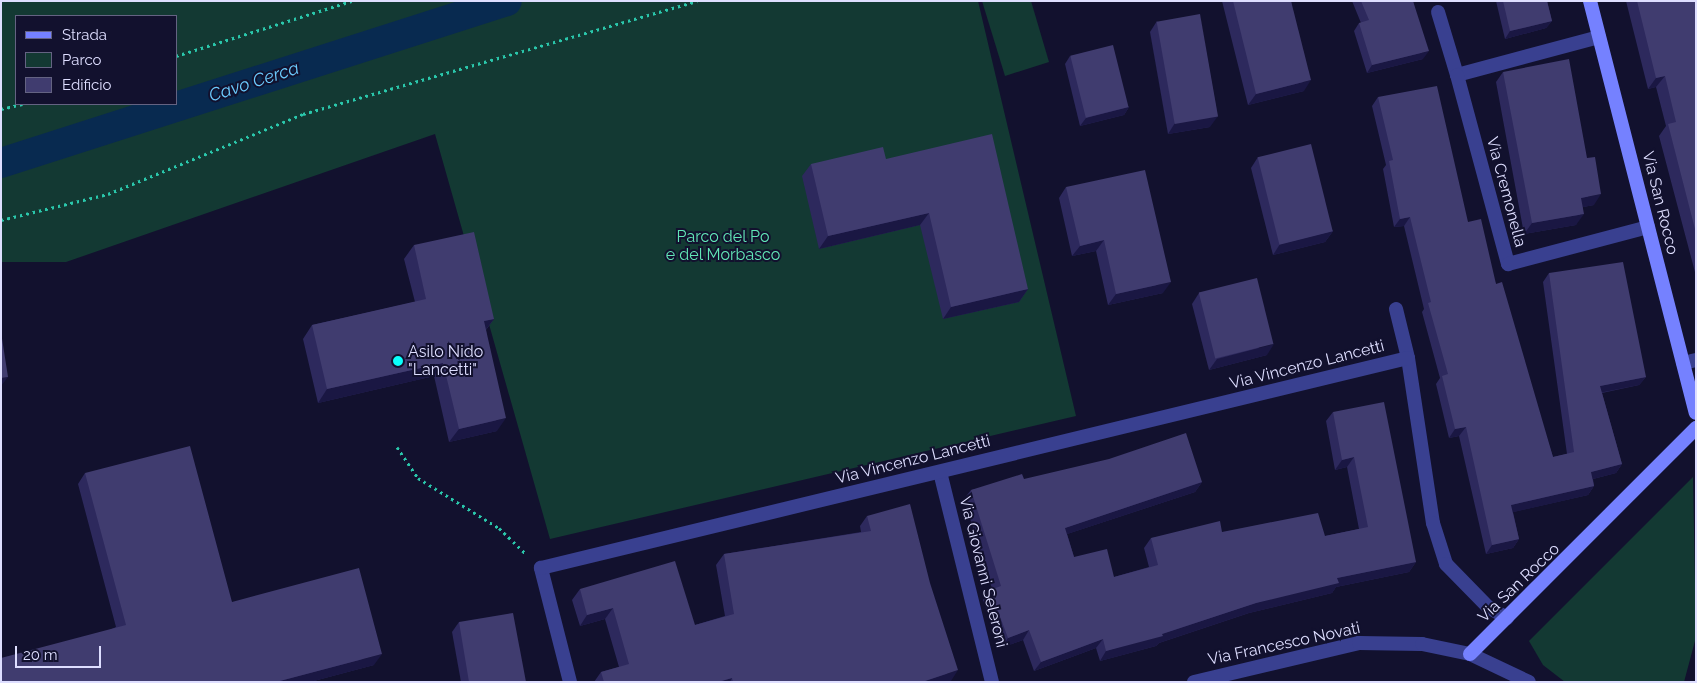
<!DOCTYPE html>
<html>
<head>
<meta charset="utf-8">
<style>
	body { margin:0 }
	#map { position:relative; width:1697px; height:683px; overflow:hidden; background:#12112e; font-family:Raleway,sans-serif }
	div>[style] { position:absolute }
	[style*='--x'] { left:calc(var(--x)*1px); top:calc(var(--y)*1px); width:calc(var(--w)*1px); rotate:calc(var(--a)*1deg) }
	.green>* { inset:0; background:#133933 }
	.canal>* { height:30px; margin:-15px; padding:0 15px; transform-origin:15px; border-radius:15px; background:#082a50 }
	.path>* { height:3px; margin-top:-1.5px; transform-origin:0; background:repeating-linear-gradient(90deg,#2ac7ab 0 2.5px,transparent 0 6.5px) }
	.minor>* { height:14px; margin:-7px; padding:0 7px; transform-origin:7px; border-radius:7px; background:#394090 }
	.tertiary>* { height:14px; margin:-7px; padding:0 7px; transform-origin:7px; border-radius:7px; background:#394090 }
	.secondary>* { height:14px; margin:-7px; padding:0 7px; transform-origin:7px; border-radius:7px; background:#7581ff }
	.wall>* { inset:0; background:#2d295d }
	.shaded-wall>* { inset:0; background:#1a1743 }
	.building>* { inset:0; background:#403c6f; transform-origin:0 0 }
	.dots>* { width:14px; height:14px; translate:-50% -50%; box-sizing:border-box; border:2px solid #12112e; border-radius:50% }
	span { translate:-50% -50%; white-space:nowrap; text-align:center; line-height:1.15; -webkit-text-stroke:4px #12112e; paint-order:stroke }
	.street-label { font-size:16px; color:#dedeff }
	.park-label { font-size:16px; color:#62e7b7 }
	.poi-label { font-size:16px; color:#dedeff }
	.left { translate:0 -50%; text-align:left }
	.water-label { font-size:18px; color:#6cccff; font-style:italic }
	.frame { position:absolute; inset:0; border:2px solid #dedeff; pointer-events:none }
	.legend { position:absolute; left:15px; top:15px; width:162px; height:90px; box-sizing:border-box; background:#12112e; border:1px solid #646382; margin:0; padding:6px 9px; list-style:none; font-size:15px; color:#dedeff }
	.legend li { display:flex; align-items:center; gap:10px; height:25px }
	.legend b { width:25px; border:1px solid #646382 }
	.scale { position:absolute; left:15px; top:646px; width:86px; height:22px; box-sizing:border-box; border:2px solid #dedeff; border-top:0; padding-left:6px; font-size:15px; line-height:18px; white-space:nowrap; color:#dedeff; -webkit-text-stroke:4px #12112e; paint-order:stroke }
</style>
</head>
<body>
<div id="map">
	<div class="green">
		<div style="clip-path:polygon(evenodd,1px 1px,978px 1px,1076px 416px,550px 539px,435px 134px,66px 262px,1px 262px,1px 1px,16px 16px,176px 16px,176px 104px,16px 104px,16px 16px)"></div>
		<div style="clip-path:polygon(982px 1px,1031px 1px,1049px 62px,1005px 76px)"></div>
		<div style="clip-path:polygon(1693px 477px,1696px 637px,1684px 682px,1565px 682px,1543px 665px,1529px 641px)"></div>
	</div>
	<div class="canal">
		<div style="--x:1;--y:163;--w:531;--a:-17.75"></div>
	</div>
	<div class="path">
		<div style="--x:176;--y:56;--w:184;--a:-17.4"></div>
		<div style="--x:1;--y:109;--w:22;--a:-13"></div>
		<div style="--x:1;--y:220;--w:110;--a:-13.7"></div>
		<div style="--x:108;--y:194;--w:211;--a:-22.3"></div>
		<div style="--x:303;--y:114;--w:410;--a:-16"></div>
		<div style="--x:397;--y:447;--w:37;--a:56"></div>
		<div style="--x:418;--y:478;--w:95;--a:31.7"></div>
		<div style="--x:499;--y:528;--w:37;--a:44"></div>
	</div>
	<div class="minor">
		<div style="--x:1438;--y:12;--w:66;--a:73.2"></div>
		<div style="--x:1599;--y:37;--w:147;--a:165"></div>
		<div style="--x:1457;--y:75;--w:196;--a:74.9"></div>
		<div style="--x:1508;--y:264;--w:145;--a:-14.8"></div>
		<div style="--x:1396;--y:309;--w:50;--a:76.2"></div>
		<div style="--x:1408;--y:358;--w:167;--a:81.4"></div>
		<div style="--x:1433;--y:523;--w:43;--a:72.4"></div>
		<div style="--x:1446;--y:564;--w:60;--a:45.7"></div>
		<div style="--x:1488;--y:607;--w:22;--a:30"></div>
		<div style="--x:1683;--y:363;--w:13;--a:-13"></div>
		<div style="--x:940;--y:472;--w:216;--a:76.1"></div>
		<div style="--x:570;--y:682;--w:118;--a:-104.3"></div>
		<div style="--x:541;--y:568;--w:892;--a:-13.62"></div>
	</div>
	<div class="tertiary">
		<div style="--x:1194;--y:682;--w:170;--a:-13.3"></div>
		<div style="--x:1359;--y:643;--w:63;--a:0.9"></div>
		<div style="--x:1422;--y:644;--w:49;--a:11.8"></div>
		<div style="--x:1470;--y:654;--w:65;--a:25.4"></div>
	</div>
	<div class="secondary">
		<div style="--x:1590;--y:1;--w:425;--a:75.6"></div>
		<div style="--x:1470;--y:654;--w:320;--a:-45"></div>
	</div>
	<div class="wall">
		<div style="clip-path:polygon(1222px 1px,1291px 1px,1304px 91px,1248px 105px)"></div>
		<div style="clip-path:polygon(1352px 1px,1413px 1px,1423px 59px,1367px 73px,1354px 31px,1359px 23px,1361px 23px)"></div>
		<div style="clip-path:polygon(1496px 1px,1547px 1px,1552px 21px,1546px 28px,1505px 39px)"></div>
		<div style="clip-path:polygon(1626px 1px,1696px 1px,1696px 276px,1659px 136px,1666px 126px,1656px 87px,1648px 89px)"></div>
		<div style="clip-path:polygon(1157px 21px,1210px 127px,1168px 134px,1150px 32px)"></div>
		<div style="clip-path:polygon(1070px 56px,1129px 107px,1124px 115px,1080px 126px,1065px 64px)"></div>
		<div style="clip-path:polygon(1503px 72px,1594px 205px,1583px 207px,1576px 225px,1524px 234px,1496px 82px)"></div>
		<div style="clip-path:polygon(1378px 97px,1468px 222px,1496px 284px,1553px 457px,1567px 454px,1543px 282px,1549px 273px,1646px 377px,1639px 385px,1602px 393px,1622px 464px,1616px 473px,1593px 479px,1594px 486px,1588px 495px,1513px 512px,1519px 539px,1513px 548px,1486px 554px,1459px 436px,1449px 438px,1436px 384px,1440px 378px,1422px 312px,1424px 309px,1404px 226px,1394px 227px,1383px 169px,1386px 165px,1372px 106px)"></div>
		<div style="clip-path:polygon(1258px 157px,1333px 231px,1325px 242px,1273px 255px,1251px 168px)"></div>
		<div style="clip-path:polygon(886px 159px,1028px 289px,1019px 302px,943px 319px,920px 225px,819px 249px,802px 176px,811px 164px)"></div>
		<div style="clip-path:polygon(1066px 187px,1163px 293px,1108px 305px,1096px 251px,1072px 256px,1059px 198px)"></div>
		<div style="clip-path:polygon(414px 245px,494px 319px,486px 330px,497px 431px,449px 442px,434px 376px,318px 403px,303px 339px,312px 325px,415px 302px,404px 259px)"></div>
		<div style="clip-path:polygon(1199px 293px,1267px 355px,1209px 370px,1192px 304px)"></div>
		<div style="clip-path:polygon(1333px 412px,1416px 562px,1409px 572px,1336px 587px,1332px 593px,1249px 613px,1159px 643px,1156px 646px,1100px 661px,1096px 648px,1034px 671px,1023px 640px,1001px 648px,983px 600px,990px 590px,992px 589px,964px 499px,971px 490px,1024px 479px,1202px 482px,1195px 492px,1067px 534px,1074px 557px,1114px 577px,1149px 567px,1144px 548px,1151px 538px,1222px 532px,1325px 536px,1359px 529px,1347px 467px,1335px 470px,1326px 421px)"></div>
		<div style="clip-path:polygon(85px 473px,232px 602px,374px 665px,310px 682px,1px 682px,116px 627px,78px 484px)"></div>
		<div style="clip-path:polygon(867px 516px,951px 681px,948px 682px,594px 682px,601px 672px,619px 667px,605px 619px,580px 626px,572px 600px,580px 589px,695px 625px,725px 616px,716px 565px,724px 554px,861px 532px,860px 526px)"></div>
		<div style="clip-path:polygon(459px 622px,526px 682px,461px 682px,452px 632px)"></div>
	</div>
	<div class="shaded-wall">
		<div style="clip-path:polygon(1552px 21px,1546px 28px,1505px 39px,1510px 31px)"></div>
		<div style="clip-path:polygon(1429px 51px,1423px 59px,1367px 73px,1372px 65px)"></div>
		<div style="clip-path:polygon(1665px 76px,1656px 87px,1648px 89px,1656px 78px)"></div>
		<div style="clip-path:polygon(1311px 80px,1304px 91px,1248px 105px,1256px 94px)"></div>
		<div style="clip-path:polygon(1129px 107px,1124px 115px,1080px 126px,1086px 118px)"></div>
		<div style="clip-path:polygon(1218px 116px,1210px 127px,1168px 134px,1175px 123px)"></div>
		<div style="clip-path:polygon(1601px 194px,1594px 205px,1573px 209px,1581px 198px)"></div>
		<div style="clip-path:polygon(929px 213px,920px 225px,819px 249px,828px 236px)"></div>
		<div style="clip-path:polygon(1584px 214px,1576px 225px,1524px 234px,1532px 223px)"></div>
		<div style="clip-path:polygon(1410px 217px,1404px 226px,1394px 227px,1400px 219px)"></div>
		<div style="clip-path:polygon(1333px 231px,1325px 242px,1273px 255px,1280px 244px)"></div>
		<div style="clip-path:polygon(1104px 240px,1096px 251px,1072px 256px,1080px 246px)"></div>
		<div style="clip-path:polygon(1171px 282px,1163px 293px,1108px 305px,1116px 294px)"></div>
		<div style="clip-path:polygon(1028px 289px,1019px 302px,943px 319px,951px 307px)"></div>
		<div style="clip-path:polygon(494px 319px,484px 332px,484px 321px)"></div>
		<div style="clip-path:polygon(1274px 344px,1267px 355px,1209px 370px,1217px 359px)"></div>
		<div style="clip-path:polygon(443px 363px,434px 376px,318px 403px,327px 389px)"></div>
		<div style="clip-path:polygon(8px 377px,1px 386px,1px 378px)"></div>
		<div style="clip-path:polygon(1646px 377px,1639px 385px,1594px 394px,1600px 386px)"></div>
		<div style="clip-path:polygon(506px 418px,497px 431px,449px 442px,459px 429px)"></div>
		<div style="clip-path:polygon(1466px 427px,1459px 436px,1449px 438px,1455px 429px)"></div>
		<div style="clip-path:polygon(1354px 457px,1347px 467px,1335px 470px,1342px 460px)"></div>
		<div style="clip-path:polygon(1622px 464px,1616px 473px,1585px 481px,1591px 472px)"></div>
		<div style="clip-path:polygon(1202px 482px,1195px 492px,1058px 537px,1065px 528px)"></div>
		<div style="clip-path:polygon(1594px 486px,1588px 495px,1505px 514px,1511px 505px)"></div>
		<div style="clip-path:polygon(1519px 539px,1513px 548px,1486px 554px,1492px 545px)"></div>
		<div style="clip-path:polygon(1416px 562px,1409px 572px,1336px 587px,1332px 593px,1249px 613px,1159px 643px,1156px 646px,1100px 661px,1106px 651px,1162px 634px,1256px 603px,1337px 578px)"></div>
		<div style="clip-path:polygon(613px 608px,605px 619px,580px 626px,587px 615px)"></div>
		<div style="clip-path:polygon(1029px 630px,1023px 640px,1001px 648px,1008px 638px)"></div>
		<div style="clip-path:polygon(1103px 639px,1096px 648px,1034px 671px,1041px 662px)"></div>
		<div style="clip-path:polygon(382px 654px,374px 665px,310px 682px,276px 682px)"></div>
		<div style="clip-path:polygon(958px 670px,951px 681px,948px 682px,922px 682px)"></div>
		<div style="clip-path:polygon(732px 678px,730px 682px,718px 682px)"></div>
	</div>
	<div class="building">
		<div style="clip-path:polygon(1233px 1px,1291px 1px,1311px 80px,1256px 94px)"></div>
		<div style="clip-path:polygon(1361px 1px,1413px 1px,1429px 51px,1372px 65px,1359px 23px,1369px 20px)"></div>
		<div style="clip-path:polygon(1503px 1px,1547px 1px,1552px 21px,1510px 31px)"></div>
		<div style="clip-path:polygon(1637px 1px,1696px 1px,1696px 233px,1668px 124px,1676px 122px,1665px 76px,1656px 78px)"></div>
		<div style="left:1200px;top:14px;width:104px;height:44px;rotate:80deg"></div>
		<div style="left:1113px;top:45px;width:64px;height:44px;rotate:76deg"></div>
		<div style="clip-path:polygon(1569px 59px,1587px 158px,1595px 157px,1601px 194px,1581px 198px,1584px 214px,1532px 223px,1503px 72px)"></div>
		<div style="clip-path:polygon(1437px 86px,1468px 222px,1481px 219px,1496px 284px,1502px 282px,1553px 457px,1574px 452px,1549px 273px,1623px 262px,1646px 377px,1600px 386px,1622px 464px,1591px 472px,1594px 486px,1511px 505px,1519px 539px,1492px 545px,1466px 427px,1455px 429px,1442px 376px,1448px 374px,1428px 303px,1431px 302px,1410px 217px,1400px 219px,1389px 161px,1393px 160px,1378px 97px)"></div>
		<div style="clip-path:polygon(992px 134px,1028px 289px,951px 307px,929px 213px,828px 236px,811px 164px,883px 147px,886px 159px)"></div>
		<div style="left:1311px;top:144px;width:90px;height:55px;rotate:76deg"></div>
		<div style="clip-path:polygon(1145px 170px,1171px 282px,1116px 294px,1104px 240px,1080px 246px,1066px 187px)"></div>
		<div style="clip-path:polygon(474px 232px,494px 319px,484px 321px,506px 418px,459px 429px,443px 363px,327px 389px,312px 325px,426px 299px,414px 245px)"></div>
		<div style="left:1257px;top:278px;width:68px;height:60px;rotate:76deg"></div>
		<div style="clip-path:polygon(1px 332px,8px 377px,1px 378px)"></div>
		<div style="clip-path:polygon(1384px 402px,1416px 562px,1337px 578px,1339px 583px,1256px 603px,1162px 634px,1163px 636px,1106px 651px,1103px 639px,1041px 662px,1029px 630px,1008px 638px,990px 590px,1001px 586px,971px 490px,1022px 474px,1024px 479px,1109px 459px,1186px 433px,1202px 482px,1065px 528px,1074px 557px,1107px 549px,1114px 577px,1158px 565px,1151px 538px,1220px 521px,1222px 532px,1318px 513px,1325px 536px,1368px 527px,1354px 457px,1342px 460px,1333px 412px)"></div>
		<div style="clip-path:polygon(190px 446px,232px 602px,359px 568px,382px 654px,276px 682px,1px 682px,1px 658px,126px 625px,85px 473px)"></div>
		<div style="clip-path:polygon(910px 504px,930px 583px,958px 670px,922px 682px,733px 682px,732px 678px,718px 682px,604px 682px,601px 672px,629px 664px,613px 608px,587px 615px,580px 589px,675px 561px,695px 625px,734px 614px,724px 554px,871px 531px,867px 516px)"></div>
		<div style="clip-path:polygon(513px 613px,526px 682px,469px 682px,459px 622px)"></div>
	</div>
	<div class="dots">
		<div style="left:398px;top:361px;background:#0afffc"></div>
	</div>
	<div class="street-label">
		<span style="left:1506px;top:192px;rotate:75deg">Via Cremonella</span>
		<span style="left:1660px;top:203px;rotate:76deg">Via San Rocco</span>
		<span style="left:1307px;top:365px;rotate:-14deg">Via Vincenzo Lancetti</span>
		<span style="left:913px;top:460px;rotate:-14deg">Via Vincenzo Lancetti</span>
		<span style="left:983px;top:572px;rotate:76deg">Via Giovanni Seleroni</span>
		<span style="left:1519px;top:583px;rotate:-44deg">Via San Rocco</span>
		<span style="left:1284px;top:644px;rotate:-12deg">Via Francesco Novati</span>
	</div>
	<div class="park-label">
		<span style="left:723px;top:246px">Parco del Po<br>e del Morbasco</span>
	</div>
	<div class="poi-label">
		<span class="left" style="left:408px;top:361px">Asilo Nido<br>"Lancetti"</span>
	</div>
	<div class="water-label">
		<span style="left:254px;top:82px;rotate:-18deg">Cavo Cerca</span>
	</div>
	<div class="frame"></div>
	<ul class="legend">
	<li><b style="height:6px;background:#7581ff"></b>Strada</li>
	<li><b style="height:14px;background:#133933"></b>Parco</li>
	<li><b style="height:14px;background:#403c6f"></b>Edificio</li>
	</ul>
	<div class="scale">20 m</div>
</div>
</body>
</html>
